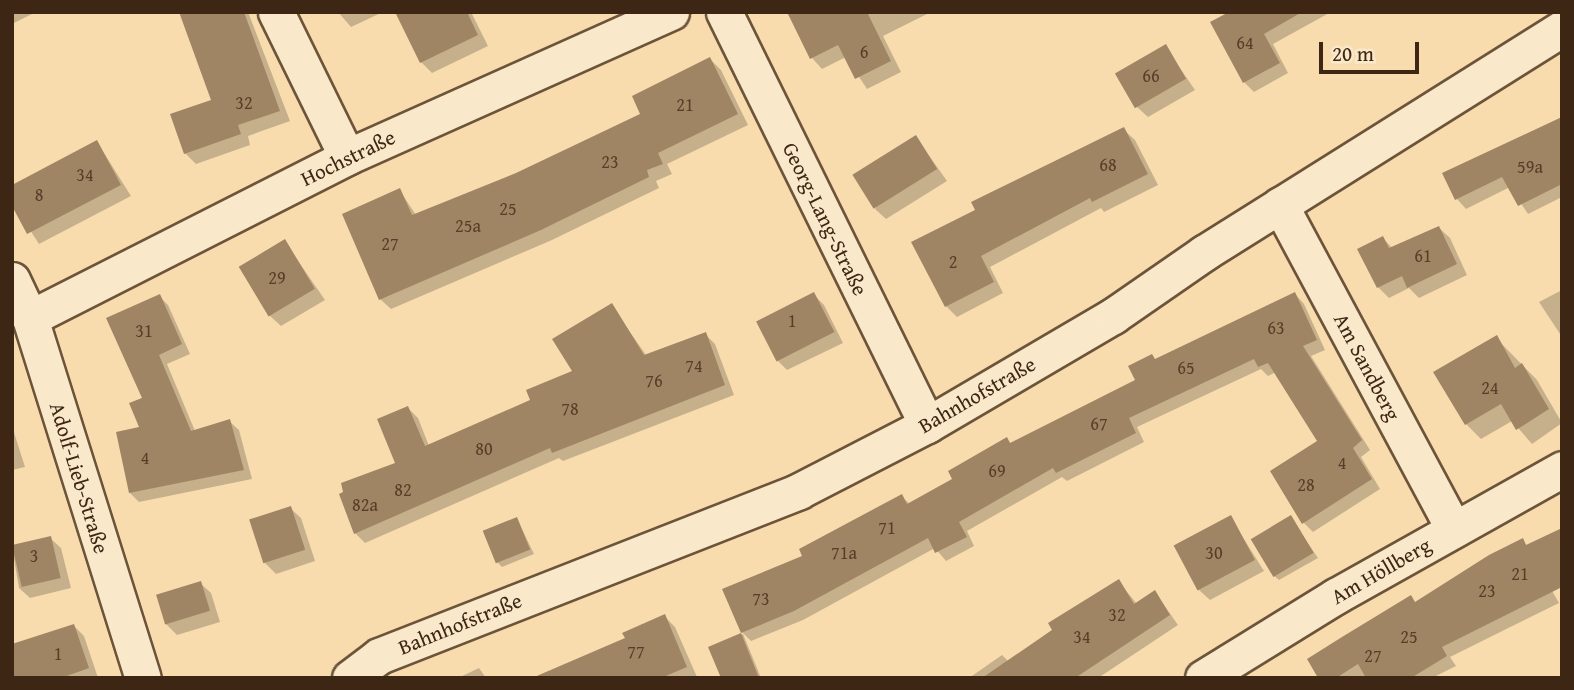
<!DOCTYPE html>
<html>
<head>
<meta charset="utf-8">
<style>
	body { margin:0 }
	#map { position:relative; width:1574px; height:690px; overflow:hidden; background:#f8dcae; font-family:"Gentium Book Plus",serif }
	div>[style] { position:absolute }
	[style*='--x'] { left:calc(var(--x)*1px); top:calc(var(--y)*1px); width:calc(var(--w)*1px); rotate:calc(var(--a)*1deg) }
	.shadow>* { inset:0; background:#0003 }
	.building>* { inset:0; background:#9f8564; transform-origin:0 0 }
	.roads { filter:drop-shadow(2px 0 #6c543a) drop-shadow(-2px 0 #6c543a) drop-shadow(0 2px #6c543a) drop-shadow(0 -2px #6c543a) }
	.minor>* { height:35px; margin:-17.5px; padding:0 17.5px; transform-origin:17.5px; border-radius:17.5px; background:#fae8ca }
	span { translate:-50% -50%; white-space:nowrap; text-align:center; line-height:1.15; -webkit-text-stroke:7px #fae8ca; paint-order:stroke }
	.number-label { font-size:18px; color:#563e28 }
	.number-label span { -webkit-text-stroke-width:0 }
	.street-label { font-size:21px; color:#3e2614 }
	.frame { position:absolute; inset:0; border:14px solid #3e2614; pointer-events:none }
	.scale { position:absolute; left:1319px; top:42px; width:100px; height:32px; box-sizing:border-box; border:4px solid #3e2614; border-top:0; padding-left:9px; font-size:21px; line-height:24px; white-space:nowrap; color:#3e2614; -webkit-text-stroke:5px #fae8ca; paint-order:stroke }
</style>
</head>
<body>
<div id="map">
	<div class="shadow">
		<div style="clip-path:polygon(12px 12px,32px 12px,32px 14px,12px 24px)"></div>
		<div style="clip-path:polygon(181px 12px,248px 12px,290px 121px,248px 136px,250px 145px,196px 164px,185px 153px,214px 101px)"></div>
		<div style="clip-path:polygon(338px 12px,383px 12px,351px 27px)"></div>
		<div style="clip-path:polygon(397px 12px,471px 12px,488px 46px,432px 73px,421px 62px)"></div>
		<div style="clip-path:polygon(806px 12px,931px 12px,883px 36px,901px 72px,867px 89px,846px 57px,822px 69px,812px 58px)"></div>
		<div style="clip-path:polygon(1230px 12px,1331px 12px,1273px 44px,1288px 73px,1254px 92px,1244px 82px)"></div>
		<div style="clip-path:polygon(1165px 46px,1195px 90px,1148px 117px,1137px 107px)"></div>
		<div style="clip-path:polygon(710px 59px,721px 70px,748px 125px,667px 164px,672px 174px,656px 181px,659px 188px,552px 240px,391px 309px,380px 299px,400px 191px,416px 215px,516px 174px,642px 115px)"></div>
		<div style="clip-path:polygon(1562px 117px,1562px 197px,1528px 214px,1510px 187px,1466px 209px,1457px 199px,1444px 174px)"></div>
		<div style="clip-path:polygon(1124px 130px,1135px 140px,1158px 185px,1104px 212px,1101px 208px,990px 267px,1003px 293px,957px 317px,946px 306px,914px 243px)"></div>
		<div style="clip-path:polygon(916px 137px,947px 181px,886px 219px,875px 209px)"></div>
		<div style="clip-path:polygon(97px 142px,131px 196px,39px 244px,12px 202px)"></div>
		<div style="clip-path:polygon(1439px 228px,1450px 238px,1467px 275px,1419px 298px,1409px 288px,1389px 298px,1378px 287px,1383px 238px,1393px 249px)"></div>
		<div style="clip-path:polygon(285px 242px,325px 300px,281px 326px,270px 316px)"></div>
		<div style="clip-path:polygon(1562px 290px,1562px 337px,1539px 302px)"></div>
		<div style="clip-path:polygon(813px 294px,824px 305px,843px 343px,787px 370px,777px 360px)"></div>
		<div style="clip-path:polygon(1295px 294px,1304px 304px,1325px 350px,1311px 356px,1370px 450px,1361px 457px,1380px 489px,1313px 532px,1304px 523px,1319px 442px,1276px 372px,1268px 376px,1261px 369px,1137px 427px,1144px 442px,1067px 481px,1062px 477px,967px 531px,974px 546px,946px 561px,935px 548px,803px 620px,751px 641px,742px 632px,804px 557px,901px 496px,910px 504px,955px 479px,1007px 439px,1011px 444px,1137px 381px,1156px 361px)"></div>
		<div style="clip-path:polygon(159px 296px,168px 305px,190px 354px,167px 364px,195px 431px,229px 421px,239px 430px,252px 479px,139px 502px,130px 493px)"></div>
		<div style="clip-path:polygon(611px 305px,646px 355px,705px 334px,715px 344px,734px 395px,563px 461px,559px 458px,365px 543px,355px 533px,398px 464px,408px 408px,418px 418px,429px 446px,532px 401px,574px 372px)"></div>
		<div style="clip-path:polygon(1496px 338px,1537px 380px,1562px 423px,1532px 444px,1512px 421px,1481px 439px,1466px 424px)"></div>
		<div style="clip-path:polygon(12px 426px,25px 467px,12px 470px)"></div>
		<div style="clip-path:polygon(290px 508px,301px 518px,315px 561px,276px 574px,265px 563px)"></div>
		<div style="clip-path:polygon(1230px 517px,1264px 571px,1210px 600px,1199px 590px)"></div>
		<div style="clip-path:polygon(1290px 517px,1318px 558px,1279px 580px,1273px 575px)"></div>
		<div style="clip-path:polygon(517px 519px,534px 554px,502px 567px,497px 562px)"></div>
		<div style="clip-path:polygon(50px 538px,61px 548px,71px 588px,30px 598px,19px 588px,12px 547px)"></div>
		<div style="clip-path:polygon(1523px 540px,1559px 603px,1450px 657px,1456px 666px,1432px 678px,1320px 678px,1416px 603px)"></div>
		<div style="clip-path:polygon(1118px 581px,1137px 604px,1155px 592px,1178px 625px,1098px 678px,969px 678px,1002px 655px,1009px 662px)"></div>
		<div style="clip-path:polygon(200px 583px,211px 593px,220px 622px,177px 635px,166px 624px)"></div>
		<div style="clip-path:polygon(664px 616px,675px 627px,697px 677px,536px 678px,627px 639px)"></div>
		<div style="clip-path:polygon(74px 626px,84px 636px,98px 678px,12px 678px)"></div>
		<div style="clip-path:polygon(743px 634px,761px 678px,723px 678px,710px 648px)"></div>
		<div style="clip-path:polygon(479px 668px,486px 678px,458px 678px)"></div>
	</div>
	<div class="building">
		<div style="clip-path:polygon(179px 12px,244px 12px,280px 111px,238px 125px,241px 134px,184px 154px,170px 114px,211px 100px)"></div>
		<div style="clip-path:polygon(395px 12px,467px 12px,478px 35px,420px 63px)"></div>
		<div style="clip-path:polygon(787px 12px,867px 12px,891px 61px,855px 79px,838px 45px,810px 59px)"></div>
		<div style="clip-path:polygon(1229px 12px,1302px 12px,1264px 34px,1280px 63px,1243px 83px,1210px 22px)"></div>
		<div style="left:1166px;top:44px;width:40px;height:59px;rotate:60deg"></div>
		<div style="clip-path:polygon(710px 57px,738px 114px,658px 153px,663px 164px,647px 170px,649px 177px,541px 230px,379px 300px,342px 214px,400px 188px,412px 215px,516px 173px,640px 114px,632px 96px)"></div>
		<div style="clip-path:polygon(1562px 117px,1562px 184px,1518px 206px,1502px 177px,1455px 200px,1442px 173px)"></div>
		<div style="clip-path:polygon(1124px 127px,1148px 174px,1092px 202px,1090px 198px,981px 256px,994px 282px,945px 307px,911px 242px,975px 210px,971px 202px)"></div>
		<div style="left:916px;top:135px;width:40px;height:75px;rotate:58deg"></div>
		<div style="clip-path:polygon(97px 140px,121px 185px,27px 234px,12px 206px,12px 185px)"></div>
		<div style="clip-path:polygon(1439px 226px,1457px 264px,1407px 288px,1402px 276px,1377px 288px,1357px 249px,1383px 236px,1389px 248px)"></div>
		<div style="left:285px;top:239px;width:58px;height:54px;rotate:59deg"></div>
		<div style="left:814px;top:292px;width:45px;height:65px;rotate:63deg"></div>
		<div style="clip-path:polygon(1295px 292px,1317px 340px,1303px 346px,1362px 440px,1353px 448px,1372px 479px,1302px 524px,1270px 471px,1317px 441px,1268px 363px,1258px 367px,1254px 359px,1129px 418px,1136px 433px,1056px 473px,1053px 468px,959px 522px,967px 537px,935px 553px,928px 538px,794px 611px,741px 633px,722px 589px,802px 556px,799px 549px,902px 494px,907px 504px,952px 479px,948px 471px,1007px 437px,1010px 443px,1135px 380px,1128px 366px,1152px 354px,1155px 359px)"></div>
		<div style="clip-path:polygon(160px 294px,182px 344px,159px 355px,191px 431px,230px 419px,244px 470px,129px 493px,116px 432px,139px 427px,129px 403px,142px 398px,106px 318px)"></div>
		<div style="clip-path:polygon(612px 303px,644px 355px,706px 332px,725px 385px,552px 453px,550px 448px,354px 534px,339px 494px,343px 492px,341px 483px,395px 463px,377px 419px,408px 406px,425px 446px,530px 400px,526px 390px,572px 371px,552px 339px)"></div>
		<div style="clip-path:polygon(1497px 335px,1515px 368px,1522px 363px,1549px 409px,1516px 430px,1501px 404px,1465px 425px,1433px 372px)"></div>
		<div style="left:291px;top:506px;width:46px;height:44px;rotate:72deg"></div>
		<div style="left:1231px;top:515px;width:51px;height:65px;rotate:62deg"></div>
		<div style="left:1291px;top:515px;width:44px;height:47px;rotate:59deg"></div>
		<div style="left:517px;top:517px;width:35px;height:37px;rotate:68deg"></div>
		<div style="clip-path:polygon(1562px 528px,1562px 587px,1442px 647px,1447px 656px,1411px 678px,1366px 678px,1358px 664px,1336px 678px,1318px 678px,1307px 659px,1342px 637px,1411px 595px,1415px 602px,1489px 555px,1523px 538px,1526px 545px)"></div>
		<div style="left:51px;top:536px;width:43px;height:40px;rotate:77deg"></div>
		<div style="clip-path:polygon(1119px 579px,1134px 604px,1155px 590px,1170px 615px,1075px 678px,982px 678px,1052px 630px,1048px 623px)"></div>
		<div style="left:201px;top:581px;width:31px;height:47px;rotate:73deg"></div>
		<div style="clip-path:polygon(665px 614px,687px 667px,661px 678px,532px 678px,625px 638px,622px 633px)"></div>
		<div style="clip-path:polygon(74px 624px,89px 668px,61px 678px,12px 678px,12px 644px)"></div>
		<div style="clip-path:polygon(741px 633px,759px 678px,721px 678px,708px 647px)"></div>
	</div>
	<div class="roads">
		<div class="minor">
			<div style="--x:276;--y:12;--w:161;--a:63.9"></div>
			<div style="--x:724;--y:12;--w:460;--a:63.8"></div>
			<div style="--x:1280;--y:205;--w:368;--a:61.8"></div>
			<div style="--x:12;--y:280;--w:42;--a:64.7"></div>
			<div style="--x:30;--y:318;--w:377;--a:72.6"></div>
			<div style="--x:30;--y:318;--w:356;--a:-26.9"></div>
			<div style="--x:347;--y:157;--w:355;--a:-24.1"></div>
			<div style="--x:350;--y:678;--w:36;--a:-37"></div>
			<div style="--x:379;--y:656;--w:451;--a:-21.4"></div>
			<div style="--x:799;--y:491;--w:144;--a:-27.3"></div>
			<div style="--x:927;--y:425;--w:216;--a:-30.4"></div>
			<div style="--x:1113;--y:316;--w:111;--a:-34.7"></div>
			<div style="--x:1204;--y:253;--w:423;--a:-32.1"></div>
			<div style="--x:1203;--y:678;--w:156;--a:-31.7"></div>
			<div style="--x:1336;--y:596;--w:259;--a:-29.3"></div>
		</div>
	</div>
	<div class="number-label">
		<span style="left:1245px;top:43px">64</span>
		<span style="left:864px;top:52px">6</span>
		<span style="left:1151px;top:76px">66</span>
		<span style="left:244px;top:103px">32</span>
		<span style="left:685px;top:105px">21</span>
		<span style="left:610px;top:162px">23</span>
		<span style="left:1108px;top:165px">68</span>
		<span style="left:1530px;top:167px">59a</span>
		<span style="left:85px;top:175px">34</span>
		<span style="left:39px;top:195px">8</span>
		<span style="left:508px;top:209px">25</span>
		<span style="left:468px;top:226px">25a</span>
		<span style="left:390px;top:244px">27</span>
		<span style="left:1423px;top:256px">61</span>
		<span style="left:953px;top:262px">2</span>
		<span style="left:277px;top:278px">29</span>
		<span style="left:792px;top:321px">1</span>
		<span style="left:1276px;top:328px">63</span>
		<span style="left:144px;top:331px">31</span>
		<span style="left:694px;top:366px">74</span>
		<span style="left:1186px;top:368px">65</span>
		<span style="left:654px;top:381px">76</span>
		<span style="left:1490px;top:388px">24</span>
		<span style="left:570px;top:409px">78</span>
		<span style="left:1099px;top:424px">67</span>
		<span style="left:484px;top:449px">80</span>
		<span style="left:145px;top:458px">4</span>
		<span style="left:1342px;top:463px">4</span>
		<span style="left:997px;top:471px">69</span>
		<span style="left:1306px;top:485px">28</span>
		<span style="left:403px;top:490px">82</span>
		<span style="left:365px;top:505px">82a</span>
		<span style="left:887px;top:528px">71</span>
		<span style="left:844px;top:553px">71a</span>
		<span style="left:1214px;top:553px">30</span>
		<span style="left:34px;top:556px">3</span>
		<span style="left:1520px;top:574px">21</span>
		<span style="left:1487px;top:591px">23</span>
		<span style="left:761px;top:599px">73</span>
		<span style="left:1117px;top:615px">32</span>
		<span style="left:1082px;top:637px">34</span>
		<span style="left:1409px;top:637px">25</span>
		<span style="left:636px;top:652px">77</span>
		<span style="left:58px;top:654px">1</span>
		<span style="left:1373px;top:656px">27</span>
	</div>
	<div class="street-label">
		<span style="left:348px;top:158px;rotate:-26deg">Hochstraße</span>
		<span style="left:825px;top:219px;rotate:64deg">Georg-Lang-Straße</span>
		<span style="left:1367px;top:367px;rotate:62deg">Am Sandberg</span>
		<span style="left:977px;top:395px;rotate:-30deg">Bahnhofstraße</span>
		<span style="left:79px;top:478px;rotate:73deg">Adolf-Lieb-Straße</span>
		<span style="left:1381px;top:571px;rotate:-30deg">Am Höllberg</span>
		<span style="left:460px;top:624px;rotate:-22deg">Bahnhofstraße</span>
	</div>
	<div class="frame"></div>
	<div class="scale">20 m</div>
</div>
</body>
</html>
